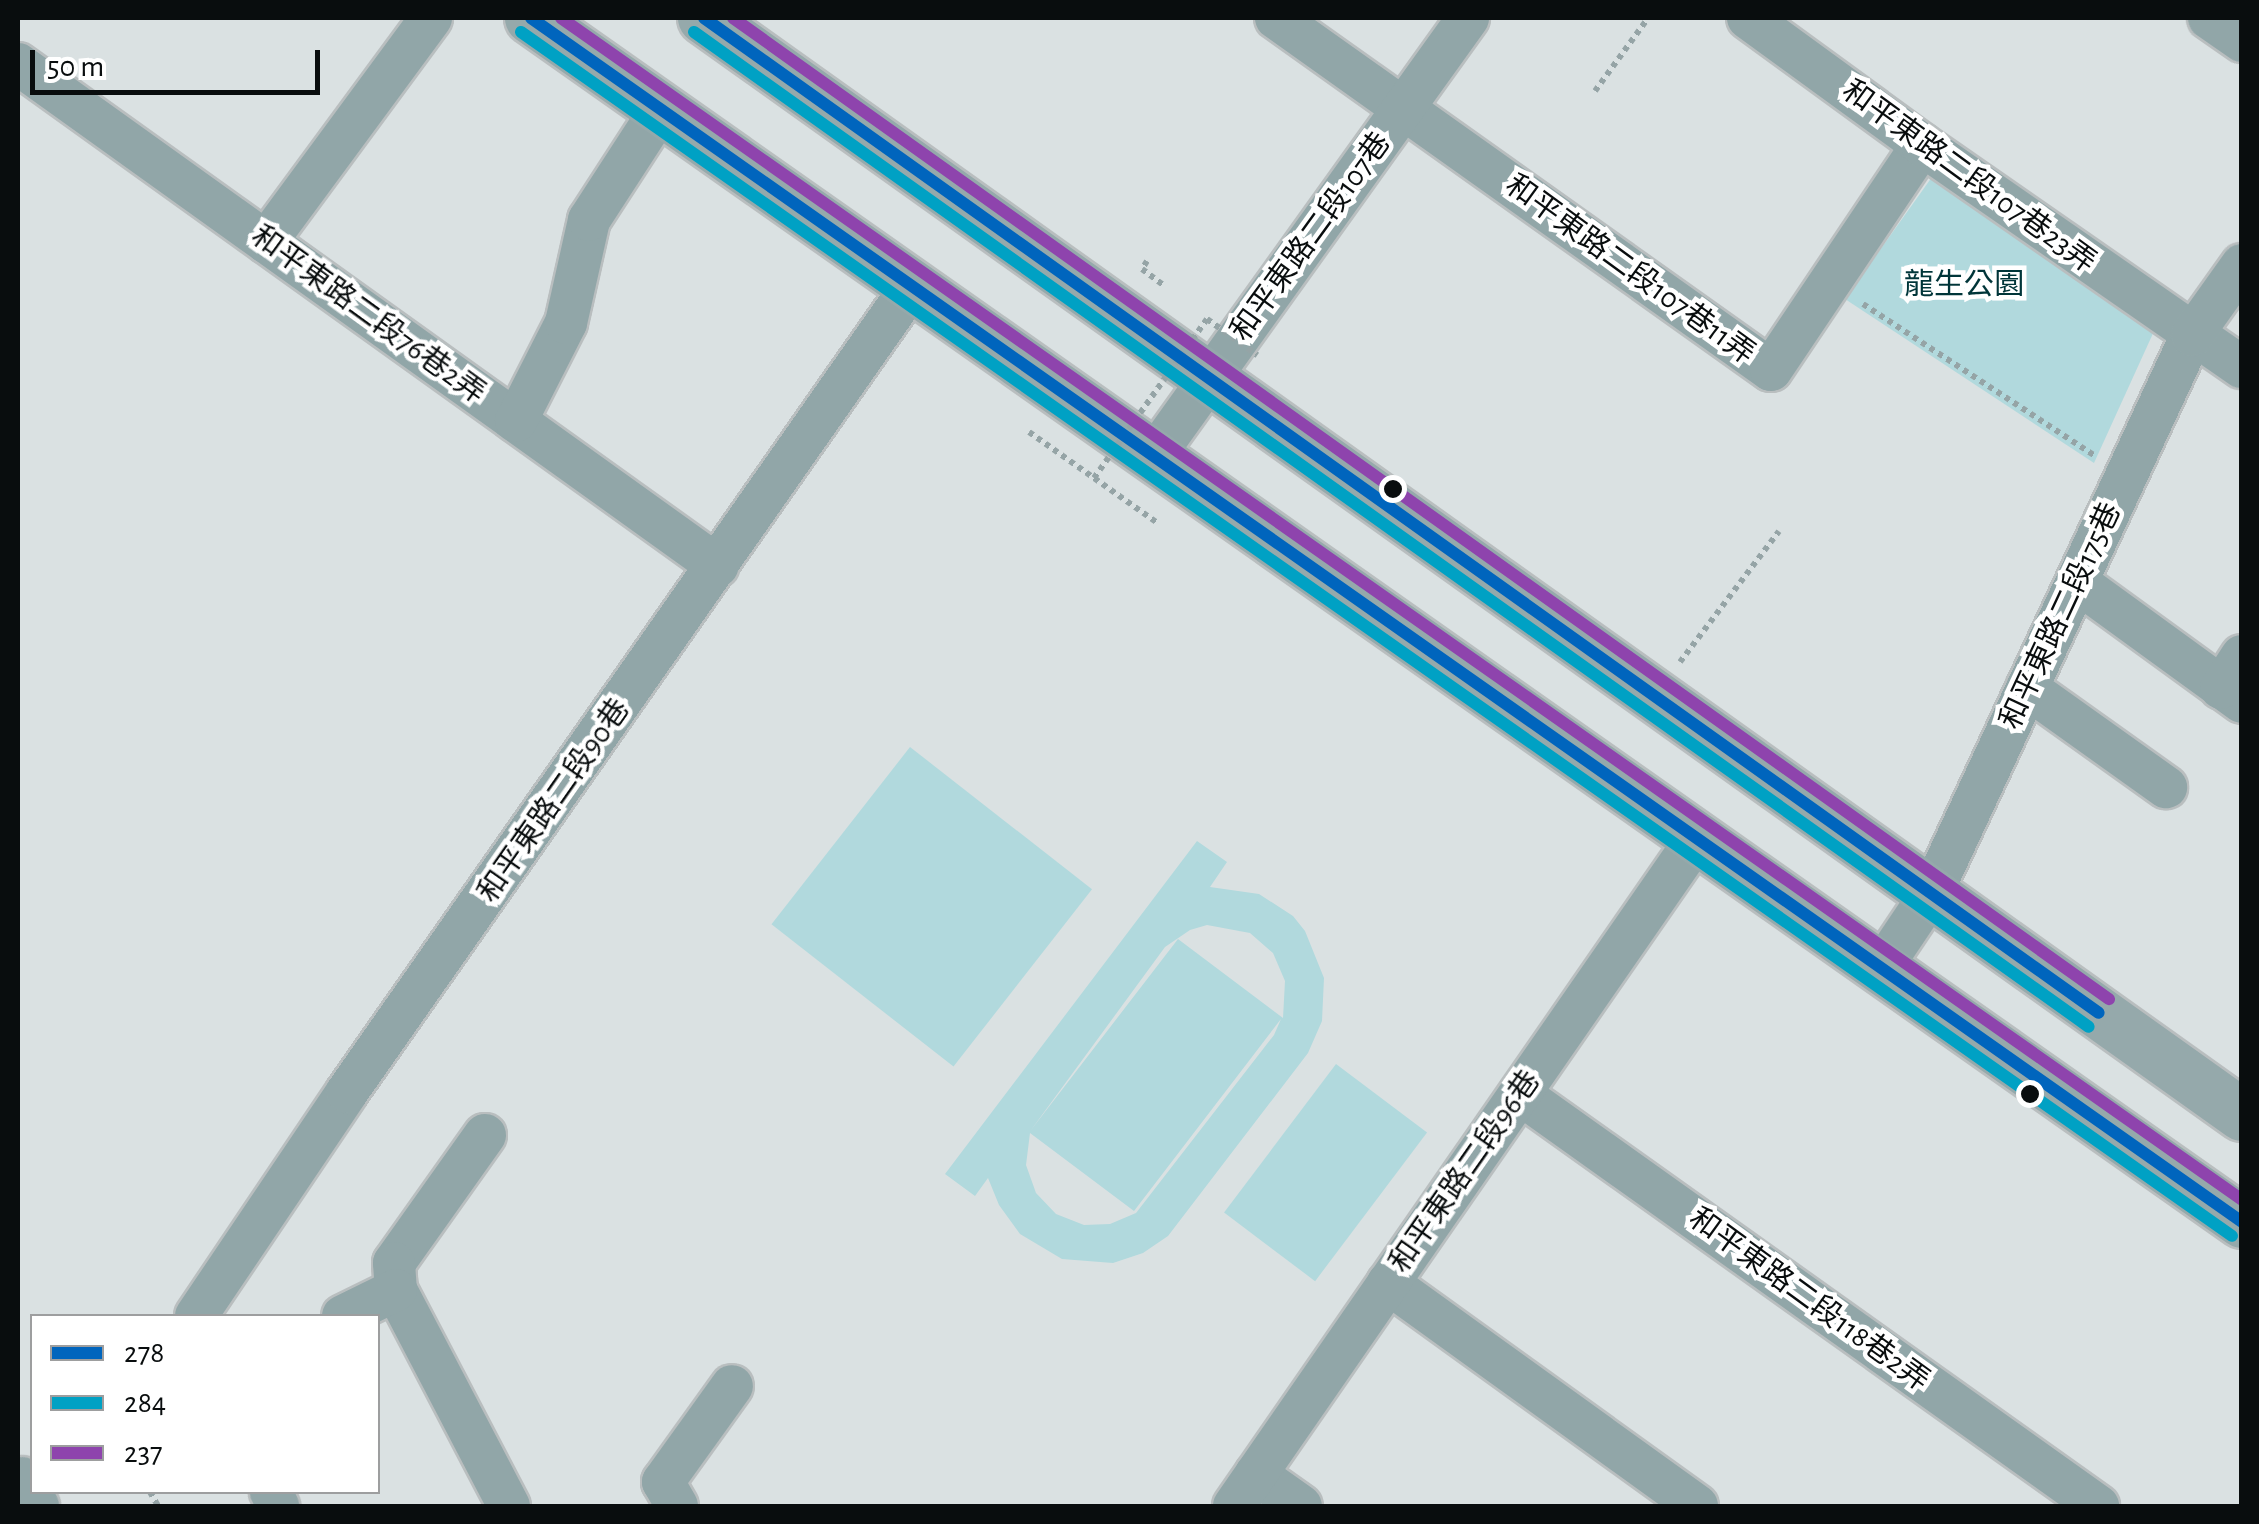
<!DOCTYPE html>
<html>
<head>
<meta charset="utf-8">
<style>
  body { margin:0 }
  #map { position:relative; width:2259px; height:1524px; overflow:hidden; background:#dae1e2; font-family:"Alegreya Sans","Noto Sans TC",sans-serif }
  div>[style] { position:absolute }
  .green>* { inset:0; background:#b1d9dd; transform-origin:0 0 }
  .path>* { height:6px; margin-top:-3px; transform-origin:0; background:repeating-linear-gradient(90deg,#95a4a6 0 5px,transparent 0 10px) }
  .roads { filter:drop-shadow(2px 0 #b9bebf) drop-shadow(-2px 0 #b9bebf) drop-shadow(0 2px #b9bebf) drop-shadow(0 -2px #b9bebf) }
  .minor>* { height:42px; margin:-21px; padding:0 21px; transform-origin:21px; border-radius:21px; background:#91a6a8 }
  .major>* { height:52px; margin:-26px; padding:0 26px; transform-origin:26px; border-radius:26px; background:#95a9ab }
  .path-bridge>* { height:6px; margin-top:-3px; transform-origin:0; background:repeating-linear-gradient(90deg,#95a4a6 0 5px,transparent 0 10px) }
  .bus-1>* { height:12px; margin:-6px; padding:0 6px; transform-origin:6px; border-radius:6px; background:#0065bd }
  .bus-2>* { height:12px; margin:-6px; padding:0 6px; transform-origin:6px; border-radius:6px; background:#00a1c4 }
  .bus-3>* { height:12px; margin:-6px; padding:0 6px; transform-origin:6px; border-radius:6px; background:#8e44ad }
  .dots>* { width:28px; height:28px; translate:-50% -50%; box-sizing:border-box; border:5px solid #fff; border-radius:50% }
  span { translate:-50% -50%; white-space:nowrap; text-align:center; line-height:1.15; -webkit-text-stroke:9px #fff; paint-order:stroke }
  .street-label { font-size:30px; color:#090d0e }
  .park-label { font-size:30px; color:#003539 }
  .frame { position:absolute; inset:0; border:20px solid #090d0e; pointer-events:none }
  .legend { position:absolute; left:30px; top:1314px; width:350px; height:180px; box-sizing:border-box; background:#fff; border:2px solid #9d9e9f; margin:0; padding:12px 18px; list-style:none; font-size:30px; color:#090d0e }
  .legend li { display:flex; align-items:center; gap:20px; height:50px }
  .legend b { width:50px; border:2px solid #9d9e9f }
  .scale { position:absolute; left:30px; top:50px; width:290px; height:45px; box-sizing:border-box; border:5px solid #090d0e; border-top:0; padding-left:12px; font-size:30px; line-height:35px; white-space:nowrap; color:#090d0e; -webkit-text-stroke:8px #fff; paint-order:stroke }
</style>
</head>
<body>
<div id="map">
  <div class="green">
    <div style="clip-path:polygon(1937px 170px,2155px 329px,2094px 463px,1845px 299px)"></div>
    <div style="left:910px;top:747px;width:231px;height:225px;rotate:38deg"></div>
    <div style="clip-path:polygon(evenodd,1197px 841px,1227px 862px,1210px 887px,1259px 894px,1293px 916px,1305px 931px,1324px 978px,1322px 1021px,1308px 1053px,1168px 1236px,1143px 1253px,1113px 1263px,1062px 1259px,1020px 1234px,999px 1205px,988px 1178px,975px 1196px,945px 1174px,1197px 841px,1207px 925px,1250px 933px,1273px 953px,1285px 981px,1283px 1018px,1178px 939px,1031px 1130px,1165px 947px,1190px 930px,1207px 925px,1197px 841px,1281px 1019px,1274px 1035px,1136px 1213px,1110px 1224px,1084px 1225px,1056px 1214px,1036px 1193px,1026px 1165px,1030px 1133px,1134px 1211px,1281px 1019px)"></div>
    <div style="left:1336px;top:1064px;width:114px;height:186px;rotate:37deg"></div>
  </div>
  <div class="path">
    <div style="left:1595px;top:91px;width:90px;rotate:-54deg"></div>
    <div style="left:1147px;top:261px;width:9px;rotate:122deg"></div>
    <div style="left:1142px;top:269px;width:26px;rotate:37deg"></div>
    <div style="left:1863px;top:304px;width:277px;rotate:33.2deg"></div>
    <div style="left:1029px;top:432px;width:159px;rotate:35.3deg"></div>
    <div style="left:1680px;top:662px;width:164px;rotate:-52.9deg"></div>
    <div style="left:150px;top:1492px;width:16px;rotate:60deg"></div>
  </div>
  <div class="roads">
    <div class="minor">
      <div style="left:1276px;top:18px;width:607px;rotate:35.42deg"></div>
      <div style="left:1771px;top:370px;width:271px;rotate:-56.1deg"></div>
      <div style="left:1748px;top:18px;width:215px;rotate:36.1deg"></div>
      <div style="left:1922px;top:145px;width:389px;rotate:34.8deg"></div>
      <div style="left:2209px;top:18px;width:40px;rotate:34.9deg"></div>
      <div style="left:18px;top:64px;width:861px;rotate:35.65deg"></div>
      <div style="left:266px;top:242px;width:278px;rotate:-53.6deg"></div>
      <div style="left:516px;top:421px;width:110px;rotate:-63deg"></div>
      <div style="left:566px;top:323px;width:106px;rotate:-77.4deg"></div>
      <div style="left:589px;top:220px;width:132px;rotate:-57deg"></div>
      <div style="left:1154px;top:456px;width:539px;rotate:-54.36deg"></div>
      <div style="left:2077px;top:582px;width:204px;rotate:36deg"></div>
      <div style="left:2027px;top:688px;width:171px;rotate:35.5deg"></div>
      <div style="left:2221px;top:688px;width:38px;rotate:-57deg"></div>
      <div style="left:1881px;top:968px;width:92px;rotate:-56.1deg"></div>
      <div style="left:1932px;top:892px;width:615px;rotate:-64.98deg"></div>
      <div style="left:2192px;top:335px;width:86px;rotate:-54.5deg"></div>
      <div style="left:1520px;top:1094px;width:710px;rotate:35.48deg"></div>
      <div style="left:485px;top:1135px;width:157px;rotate:125.4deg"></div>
      <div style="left:394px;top:1263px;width:27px;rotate:86deg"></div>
      <div style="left:396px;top:1290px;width:244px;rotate:62.4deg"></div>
      <div style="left:1388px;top:1283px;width:381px;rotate:35.8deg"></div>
      <div style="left:196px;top:1316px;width:270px;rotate:-56deg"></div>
      <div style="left:347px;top:1092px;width:984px;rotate:-54.97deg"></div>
      <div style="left:343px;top:1316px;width:59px;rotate:-26.1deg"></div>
      <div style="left:1256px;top:1474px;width:55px;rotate:35.4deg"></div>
      <div style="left:22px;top:1478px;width:32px;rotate:60deg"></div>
      <div style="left:271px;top:1492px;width:16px;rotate:63deg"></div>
      <div style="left:677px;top:1506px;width:28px;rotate:-120deg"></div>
      <div style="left:663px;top:1482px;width:118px;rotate:-54.3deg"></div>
      <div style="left:1234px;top:1506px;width:813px;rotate:-55.27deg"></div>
    </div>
    <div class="major">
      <div style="left:531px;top:18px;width:2092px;rotate:35.13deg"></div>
      <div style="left:704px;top:18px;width:1889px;rotate:35.5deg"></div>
    </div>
  </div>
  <div class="path-bridge">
    <div style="left:1094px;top:478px;width:195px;rotate:-54.6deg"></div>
    <div style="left:1207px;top:319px;width:62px;rotate:35.8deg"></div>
  </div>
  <div class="bus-1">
    <div style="left:531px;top:18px;width:2092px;rotate:35.13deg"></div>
    <div style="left:704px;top:18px;width:1713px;rotate:35.5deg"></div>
  </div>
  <div class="bus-2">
    <div style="left:521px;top:32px;width:2092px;rotate:35.13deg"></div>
    <div style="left:694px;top:32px;width:1713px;rotate:35.5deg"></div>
  </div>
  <div class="bus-3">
    <div style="left:561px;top:18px;width:2055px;rotate:35.11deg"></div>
    <div style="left:733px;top:18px;width:1690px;rotate:35.49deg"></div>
  </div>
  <div class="dots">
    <div style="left:1393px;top:489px;background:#090d0e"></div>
    <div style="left:2030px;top:1094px;background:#090d0e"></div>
  </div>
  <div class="street-label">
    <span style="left:1969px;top:177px;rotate:36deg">和平東路二段107巷23弄</span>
    <span style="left:1311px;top:237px;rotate:-54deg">和平東路二段107巷</span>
    <span style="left:1630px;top:270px;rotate:36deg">和平東路二段107巷11弄</span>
    <span style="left:368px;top:315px;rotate:36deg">和平東路二段76巷2弄</span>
    <span style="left:2061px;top:616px;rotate:-65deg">和平東路二段175巷</span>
    <span style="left:554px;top:801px;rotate:-55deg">和平東路二段90巷</span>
    <span style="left:1465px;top:1172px;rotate:-55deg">和平東路二段96巷</span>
    <span style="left:1809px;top:1300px;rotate:36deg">和平東路二段118巷2弄</span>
  </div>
  <div class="park-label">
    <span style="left:1964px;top:285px">龍生公園</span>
  </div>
  <div class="frame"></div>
  <ul class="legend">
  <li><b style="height:12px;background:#0065bd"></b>278</li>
  <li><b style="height:12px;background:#00a1c4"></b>284</li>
  <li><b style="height:12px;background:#8e44ad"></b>237</li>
  </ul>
  <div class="scale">50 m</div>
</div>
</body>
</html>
